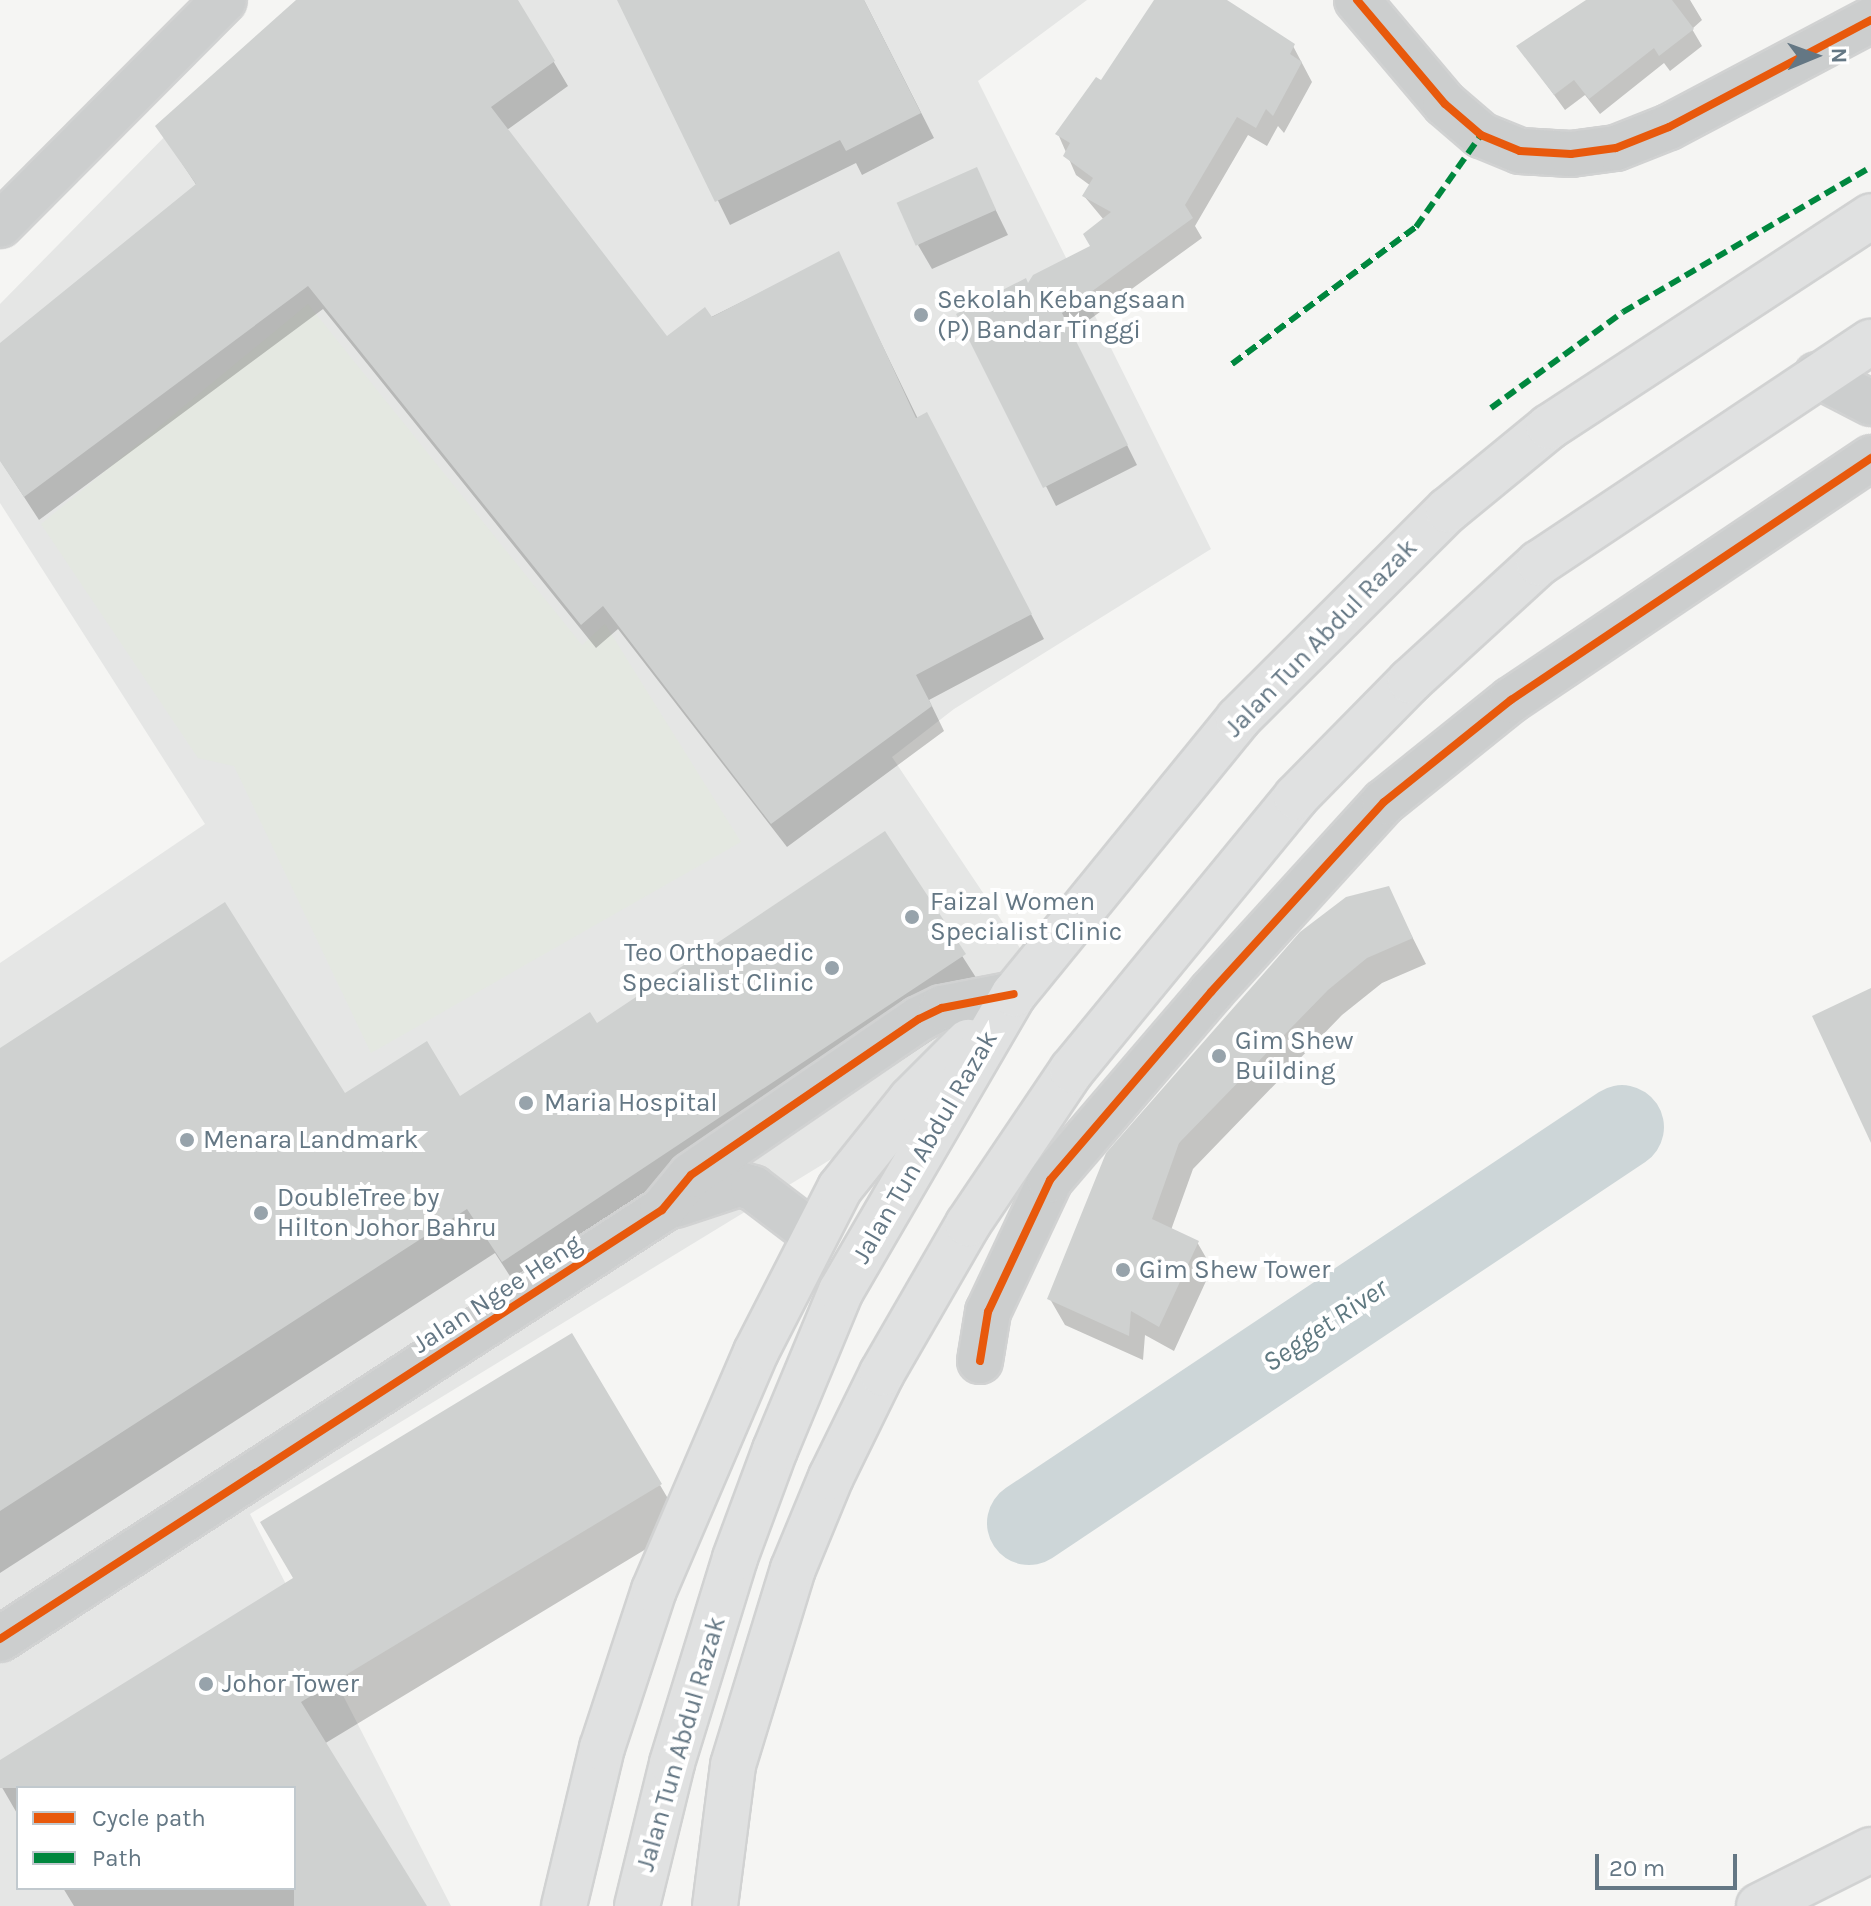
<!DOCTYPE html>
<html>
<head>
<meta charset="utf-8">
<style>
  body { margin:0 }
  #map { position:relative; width:1871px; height:1906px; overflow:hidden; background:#f5f5f3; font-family:Karla,sans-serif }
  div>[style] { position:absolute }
  .built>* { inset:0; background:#e5e6e5 }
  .green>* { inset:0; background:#e4e8e1 }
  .shadow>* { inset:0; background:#0003 }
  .river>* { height:84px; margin:-42px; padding:0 42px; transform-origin:42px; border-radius:42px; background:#cdd6d8 }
  .building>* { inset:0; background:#cfd1d0; transform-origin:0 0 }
  .roads { filter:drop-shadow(2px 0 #d1d2d2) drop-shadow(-2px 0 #d1d2d2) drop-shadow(0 2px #d1d2d2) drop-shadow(0 -2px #d1d2d2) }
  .minor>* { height:44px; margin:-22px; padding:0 22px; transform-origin:22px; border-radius:22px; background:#cccece }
  .tertiary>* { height:44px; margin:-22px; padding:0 22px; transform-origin:22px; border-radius:22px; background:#cccece }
  .trunk>* { height:44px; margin:-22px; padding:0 22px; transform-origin:22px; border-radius:22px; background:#e0e1e1 }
  .quiet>* { height:6px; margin-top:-3px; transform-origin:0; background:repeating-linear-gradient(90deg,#00873e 0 12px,transparent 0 18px) }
  .cycleway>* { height:8px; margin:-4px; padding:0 4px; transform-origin:4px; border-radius:4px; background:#e8590c }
  .dots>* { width:22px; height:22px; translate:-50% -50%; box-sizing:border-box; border:4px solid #fff; border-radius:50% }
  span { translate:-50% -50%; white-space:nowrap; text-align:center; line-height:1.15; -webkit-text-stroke:8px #fff; paint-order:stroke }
  .poi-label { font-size:26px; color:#647784 }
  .left { translate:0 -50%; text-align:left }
  .right { translate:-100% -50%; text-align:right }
  .street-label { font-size:26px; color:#647784 }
  .water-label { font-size:28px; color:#5f7981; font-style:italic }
  .legend { position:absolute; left:16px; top:1786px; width:280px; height:104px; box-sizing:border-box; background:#fff; border:2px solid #c1c9ce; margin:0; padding:10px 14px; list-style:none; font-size:24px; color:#647784 }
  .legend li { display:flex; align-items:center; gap:16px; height:40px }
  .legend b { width:40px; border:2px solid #c1c9ce }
  .north { position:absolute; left:1775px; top:16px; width:80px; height:80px; -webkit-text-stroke:6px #fff; paint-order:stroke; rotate:89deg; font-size:22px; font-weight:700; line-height:32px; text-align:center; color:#647784 }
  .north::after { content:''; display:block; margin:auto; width:28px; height:36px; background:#647784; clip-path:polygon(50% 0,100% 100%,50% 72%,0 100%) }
  .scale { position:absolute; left:1595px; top:1854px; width:142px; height:36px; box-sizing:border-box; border:4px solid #647784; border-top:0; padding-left:10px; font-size:24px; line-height:28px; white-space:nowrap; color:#647784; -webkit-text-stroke:6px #fff; paint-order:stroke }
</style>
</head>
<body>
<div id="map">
  <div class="built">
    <div style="clip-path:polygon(evenodd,299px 0,1087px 0,978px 81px,1211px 549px,954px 709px,892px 757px,1030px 963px,856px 1144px,250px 1514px,451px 1906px,0 1906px,0 963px,205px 824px,0 503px,0 304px,299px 0,18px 1788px,294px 1788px,294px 1888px,18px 1888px,18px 1788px)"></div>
  </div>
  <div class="green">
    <div style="clip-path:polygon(308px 304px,582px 645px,605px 624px,741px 842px,371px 1053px,234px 766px,198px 758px,41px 524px)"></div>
  </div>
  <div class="shadow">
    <div style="clip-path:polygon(299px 0,517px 0,568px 86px,507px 130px,667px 339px,838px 254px,918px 419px,940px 439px,1044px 639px,929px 700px,944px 731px,787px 847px,618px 629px,596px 648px,323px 309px,39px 520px,0 460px,0 346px,197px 186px,158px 127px)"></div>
    <div style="clip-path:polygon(619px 0,864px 0,934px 138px,862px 175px,856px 163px,730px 225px)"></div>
    <div style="clip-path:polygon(1157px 0,1224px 0,1293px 46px,1312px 82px,1284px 133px,1278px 126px,1267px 146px,1248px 135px,1195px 226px,1202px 238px,1071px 333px,1137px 465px,1056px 506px,959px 314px,1028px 286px,1093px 247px,1104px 220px,1084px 196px,1091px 186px,1076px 175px,1058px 134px,1101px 83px)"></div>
    <div style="clip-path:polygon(1589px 0,1690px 0,1702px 20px,1692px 29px,1702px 46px,1670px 71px,1664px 63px,1600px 114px,1585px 95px,1565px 110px,1519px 47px)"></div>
    <div style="clip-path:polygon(976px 170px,1008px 235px,932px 269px,918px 245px)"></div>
    <div style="clip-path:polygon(884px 834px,991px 1001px,530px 1307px,495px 1253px,0 1573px,0 1050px,344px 1096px,460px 1098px,596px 1026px)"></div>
    <div style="clip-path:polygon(1388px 889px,1426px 964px,1382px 983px,1342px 1015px,1193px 1169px,1171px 1230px,1197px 1242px,1212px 1268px,1174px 1351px,1145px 1335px,1143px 1360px,1065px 1325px,1050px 1299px)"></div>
    <div style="clip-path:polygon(660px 1485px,684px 1526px,324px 1744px,424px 1906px,74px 1906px,63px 1888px,294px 1888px,294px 1788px,18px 1788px,18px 1815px,0 1784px,0 1762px)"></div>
  </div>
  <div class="river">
    <div style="left:1029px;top:1523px;width:713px;rotate:-33.73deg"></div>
  </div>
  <div class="building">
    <div style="clip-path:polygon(296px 0,518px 0,555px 61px,491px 107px,667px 336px,705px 307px,712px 317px,839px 251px,916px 418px,927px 412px,1032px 614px,916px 675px,932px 706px,771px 824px,603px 606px,581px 625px,308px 286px,24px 497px,0 461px,0 343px,196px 184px,155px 126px)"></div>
    <div style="clip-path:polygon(617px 0,864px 0,921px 113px,846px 151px,840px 140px,715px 202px)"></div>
    <div style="clip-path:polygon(1154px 0,1227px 0,1295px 44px,1290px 54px,1302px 62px,1273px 116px,1266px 109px,1256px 128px,1237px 117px,1185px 205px,1193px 218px,1062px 313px,1128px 445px,1043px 488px,956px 314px,1026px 278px,1028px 283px,1033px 275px,1090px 246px,1083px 234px,1111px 212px,1082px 196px,1093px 178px,1063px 156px,1070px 143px,1055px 134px,1096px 77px,1101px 80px)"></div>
    <div style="clip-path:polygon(1586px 0,1672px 0,1694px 29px,1659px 56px,1654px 48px,1589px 99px,1574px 80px,1554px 95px,1516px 46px)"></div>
    <div style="left:977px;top:167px;width:47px;height:88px;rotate:66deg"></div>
    <div style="clip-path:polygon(885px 831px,966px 954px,502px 1262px,467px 1209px,0 1511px,0 1048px,225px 902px,345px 1093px,427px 1041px,460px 1096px,590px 1012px,597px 1023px)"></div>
    <div style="clip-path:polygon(1389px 886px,1413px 938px,1367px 958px,1328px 990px,1179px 1143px,1152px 1219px,1199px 1241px,1159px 1327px,1131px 1311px,1129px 1336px,1047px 1299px,1106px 1153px,1300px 932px,1346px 897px)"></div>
    <div style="clip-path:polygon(1871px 988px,1871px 1143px,1812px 1016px)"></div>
    <div style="clip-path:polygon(572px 1333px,662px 1484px,301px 1702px,427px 1906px,294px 1906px,294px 1788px,0 1788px,0 1760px,293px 1578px,260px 1522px)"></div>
  </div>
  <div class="roads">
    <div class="minor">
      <div style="left:1357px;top:0;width:136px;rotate:49.8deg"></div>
      <div style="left:1445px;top:104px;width:48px;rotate:40.7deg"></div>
      <div style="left:1481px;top:135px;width:42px;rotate:22.3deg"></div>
      <div style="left:1520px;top:151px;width:51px;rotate:3.4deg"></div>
      <div style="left:1571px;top:154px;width:45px;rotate:-7.6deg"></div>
      <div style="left:1616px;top:148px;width:57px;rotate:-21.6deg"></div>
      <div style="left:1669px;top:127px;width:229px;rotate:-27.9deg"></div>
      <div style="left:1817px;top:375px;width:61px;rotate:27.4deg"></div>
      <div style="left:980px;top:1361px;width:50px;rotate:-80.7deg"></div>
      <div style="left:988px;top:1312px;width:146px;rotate:-64.8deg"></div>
      <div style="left:1050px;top:1180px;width:248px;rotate:-49.4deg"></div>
      <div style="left:1211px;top:992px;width:257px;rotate:-47.7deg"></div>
      <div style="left:1384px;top:802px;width:163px;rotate:-38.8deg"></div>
      <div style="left:1511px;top:700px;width:434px;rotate:-33.9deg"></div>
    </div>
    <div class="tertiary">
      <div style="left:0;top:225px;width:317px;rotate:-45.1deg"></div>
      <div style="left:675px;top:1205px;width:67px;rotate:-18.2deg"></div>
      <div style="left:739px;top:1184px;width:15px;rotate:16deg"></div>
      <div style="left:753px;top:1188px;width:78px;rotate:37.2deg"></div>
      <div style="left:0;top:1639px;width:789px;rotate:-32.94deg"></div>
      <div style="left:662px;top:1210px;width:45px;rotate:-50.4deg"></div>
      <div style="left:691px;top:1175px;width:276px;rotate:-34.4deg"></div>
      <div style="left:919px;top:1019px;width:25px;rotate:-26deg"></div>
      <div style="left:942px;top:1008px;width:73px;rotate:-11deg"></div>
    </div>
    <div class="trunk">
      <div style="left:564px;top:1906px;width:163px;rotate:-76.5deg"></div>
      <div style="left:602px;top:1748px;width:166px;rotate:-71.8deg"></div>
      <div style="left:654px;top:1590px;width:259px;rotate:-66.8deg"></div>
      <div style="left:756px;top:1352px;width:184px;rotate:-62.9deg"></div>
      <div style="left:840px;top:1188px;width:114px;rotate:-51.4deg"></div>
      <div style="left:911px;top:1099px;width:81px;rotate:-45deg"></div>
      <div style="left:637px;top:1906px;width:147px;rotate:-76.2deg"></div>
      <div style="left:672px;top:1763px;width:214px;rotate:-72.9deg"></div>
      <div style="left:735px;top:1558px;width:115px;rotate:-69.7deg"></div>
      <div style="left:775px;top:1450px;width:172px;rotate:-67.5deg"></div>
      <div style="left:841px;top:1291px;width:344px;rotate:-59.8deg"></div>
      <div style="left:1014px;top:994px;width:355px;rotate:-50.8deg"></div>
      <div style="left:1238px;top:719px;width:296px;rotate:-44.9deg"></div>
      <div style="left:1448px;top:510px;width:131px;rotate:-39.4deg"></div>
      <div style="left:1549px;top:427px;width:385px;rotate:-33.2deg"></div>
      <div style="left:715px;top:1906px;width:142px;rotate:-82.7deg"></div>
      <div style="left:733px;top:1765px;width:205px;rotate:-73deg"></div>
      <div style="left:793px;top:1569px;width:100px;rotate:-67.6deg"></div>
      <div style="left:831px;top:1477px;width:116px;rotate:-63.9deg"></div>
      <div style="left:882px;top:1373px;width:172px;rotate:-60deg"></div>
      <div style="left:968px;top:1224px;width:186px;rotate:-56deg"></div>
      <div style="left:1072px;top:1070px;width:353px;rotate:-50.6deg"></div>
      <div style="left:1296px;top:797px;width:163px;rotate:-45.5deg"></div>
      <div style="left:1410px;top:681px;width:175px;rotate:-42.5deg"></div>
      <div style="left:1539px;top:563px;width:399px;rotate:-33.7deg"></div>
      <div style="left:1759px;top:1906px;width:125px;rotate:-26.6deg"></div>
    </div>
  </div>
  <div class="quiet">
    <div style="left:1232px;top:364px;width:229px;rotate:-36.7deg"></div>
    <div style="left:1416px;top:227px;width:113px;rotate:-54.8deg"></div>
    <div style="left:1491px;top:408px;width:163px;rotate:-36deg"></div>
    <div style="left:1623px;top:312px;width:287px;rotate:-30.3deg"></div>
  </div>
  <div class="cycleway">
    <div style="left:1357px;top:0;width:136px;rotate:49.8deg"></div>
    <div style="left:1445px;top:104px;width:48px;rotate:40.7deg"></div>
    <div style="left:1481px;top:135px;width:42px;rotate:22.3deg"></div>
    <div style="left:1520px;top:151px;width:51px;rotate:3.4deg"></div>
    <div style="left:1571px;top:154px;width:45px;rotate:-7.6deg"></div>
    <div style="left:1616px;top:148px;width:57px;rotate:-21.6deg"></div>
    <div style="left:1669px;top:127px;width:229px;rotate:-27.9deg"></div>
    <div style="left:980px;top:1361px;width:50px;rotate:-80.7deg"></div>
    <div style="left:988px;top:1312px;width:146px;rotate:-64.8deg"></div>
    <div style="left:1050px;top:1180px;width:248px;rotate:-49.4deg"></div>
    <div style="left:1211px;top:992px;width:257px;rotate:-47.7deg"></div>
    <div style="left:1384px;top:802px;width:163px;rotate:-38.8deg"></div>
    <div style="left:1511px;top:700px;width:434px;rotate:-33.9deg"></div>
    <div style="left:0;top:1639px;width:789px;rotate:-32.94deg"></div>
    <div style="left:662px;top:1210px;width:45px;rotate:-50.4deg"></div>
    <div style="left:691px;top:1175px;width:276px;rotate:-34.4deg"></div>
    <div style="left:919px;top:1019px;width:25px;rotate:-26deg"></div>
    <div style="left:942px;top:1008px;width:73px;rotate:-11deg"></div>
  </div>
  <div class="dots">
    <div style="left:921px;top:315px;background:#97a3ab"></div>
    <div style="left:912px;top:917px;background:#97a3ab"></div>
    <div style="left:832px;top:968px;background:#97a3ab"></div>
    <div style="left:1219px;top:1056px;background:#97a3ab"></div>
    <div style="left:526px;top:1103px;background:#97a3ab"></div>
    <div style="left:187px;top:1140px;background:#97a3ab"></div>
    <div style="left:261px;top:1213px;background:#97a3ab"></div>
    <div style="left:1123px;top:1270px;background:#97a3ab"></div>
    <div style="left:206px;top:1684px;background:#97a3ab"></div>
  </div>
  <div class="poi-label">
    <span class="left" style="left:937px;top:315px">Sekolah Kebangsaan<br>(P) Bandar Tinggi</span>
    <span class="left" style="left:930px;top:917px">Faizal Women<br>Specialist Clinic</span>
    <span class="right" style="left:814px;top:968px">Teo Orthopaedic<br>Specialist Clinic</span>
    <span class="left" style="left:1235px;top:1056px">Gim Shew<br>Building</span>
    <span class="left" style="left:544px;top:1103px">Maria Hospital</span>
    <span class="left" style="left:203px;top:1140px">Menara Landmark</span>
    <span class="left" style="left:277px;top:1213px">DoubleTree by<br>Hilton Johor Bahru</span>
    <span class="left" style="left:1139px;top:1270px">Gim Shew Tower</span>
    <span class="left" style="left:222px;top:1684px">Johor Tower</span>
  </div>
  <div class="street-label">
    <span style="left:1321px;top:638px;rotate:-46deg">Jalan Tun Abdul Razak</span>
    <span style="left:925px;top:1147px;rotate:-60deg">Jalan Tun Abdul Razak</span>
    <span style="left:497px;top:1294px;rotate:-33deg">Jalan Ngee Heng</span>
    <span style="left:681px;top:1744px;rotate:-74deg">Jalan Tun Abdul Razak</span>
  </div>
  <div class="water-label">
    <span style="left:1325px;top:1325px;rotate:-34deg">Segget River</span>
  </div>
  <ul class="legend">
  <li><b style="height:10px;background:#e8590c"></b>Cycle path</li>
  <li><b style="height:10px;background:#00873e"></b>Path</li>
  </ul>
  <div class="north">N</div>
  <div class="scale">20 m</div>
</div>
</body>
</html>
